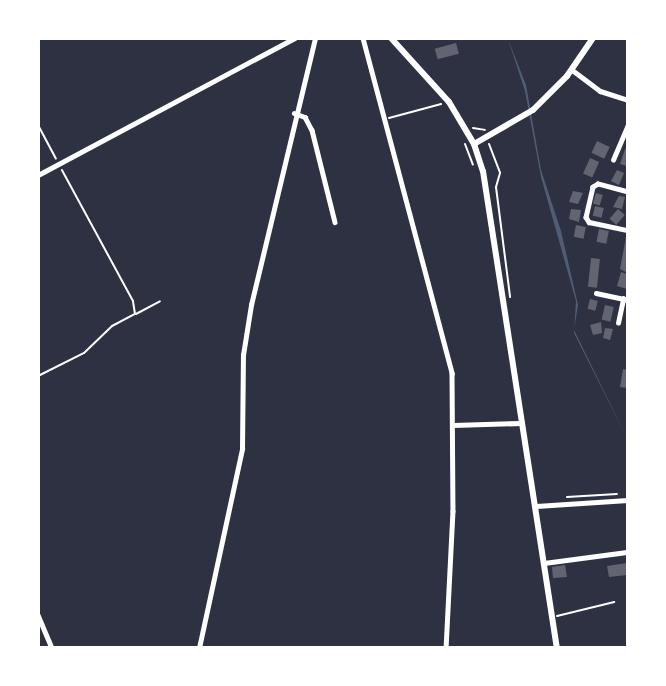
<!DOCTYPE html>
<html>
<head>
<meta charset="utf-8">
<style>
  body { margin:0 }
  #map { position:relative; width:666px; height:686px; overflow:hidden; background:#2d3142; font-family:Literata,serif }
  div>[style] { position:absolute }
  .water>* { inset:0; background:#4f5d75 }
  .building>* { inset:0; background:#626471; transform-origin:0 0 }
  .path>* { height:2px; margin:-1px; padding:0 1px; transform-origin:1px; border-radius:1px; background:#fff }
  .minor>* { height:4.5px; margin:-2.25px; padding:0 2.25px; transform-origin:2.25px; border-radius:2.25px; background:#fff }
  .tertiary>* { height:5px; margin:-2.5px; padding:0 2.5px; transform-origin:2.5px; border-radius:2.5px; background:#fff }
  .primary>* { height:6px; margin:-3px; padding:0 3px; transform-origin:3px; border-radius:3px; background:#fff }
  span { translate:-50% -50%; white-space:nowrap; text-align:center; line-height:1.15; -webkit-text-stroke:6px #fff; paint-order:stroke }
  .frame { position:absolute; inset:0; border:40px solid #fff; pointer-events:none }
</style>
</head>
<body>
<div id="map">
  <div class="water">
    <div style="clip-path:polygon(508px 39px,526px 85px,541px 170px,561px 231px,578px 305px,574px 330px,627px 438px,574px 333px,576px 301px,541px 177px,525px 91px)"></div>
  </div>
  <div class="building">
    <div style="left:456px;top:43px;width:11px;height:22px;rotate:75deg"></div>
    <div style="left:597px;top:141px;width:14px;height:13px;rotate:25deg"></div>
    <div style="clip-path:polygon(625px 149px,627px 150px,627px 166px,620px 164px)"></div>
    <div style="left:590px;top:158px;width:10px;height:17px;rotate:24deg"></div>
    <div style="clip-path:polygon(617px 170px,624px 173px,619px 185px,611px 181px)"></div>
    <div style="clip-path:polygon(573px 191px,583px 193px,578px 204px,569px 202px)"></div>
    <div style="left:596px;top:193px;width:7px;height:11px;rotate:16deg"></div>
    <div style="clip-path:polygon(619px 196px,625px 197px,622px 209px,613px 207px)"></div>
    <div style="left:595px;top:206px;width:9px;height:10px;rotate:13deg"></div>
    <div style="clip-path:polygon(571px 209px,581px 210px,579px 222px,569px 219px)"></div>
    <div style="left:618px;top:209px;width:9px;height:13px;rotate:41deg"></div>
    <div style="left:576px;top:225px;width:10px;height:12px;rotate:11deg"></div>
    <div style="left:599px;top:229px;width:10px;height:13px;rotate:11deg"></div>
    <div style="clip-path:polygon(626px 237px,627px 237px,627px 268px,626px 272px,620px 269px)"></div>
    <div style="left:591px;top:258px;width:9px;height:29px;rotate:6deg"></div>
    <div style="clip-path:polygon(621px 272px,627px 274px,627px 289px,617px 286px)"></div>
    <div style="left:590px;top:299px;width:8px;height:10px;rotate:14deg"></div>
    <div style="left:605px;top:305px;width:9px;height:15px;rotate:13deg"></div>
    <div style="clip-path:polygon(601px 322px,602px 333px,593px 335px,590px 325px)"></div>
    <div style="clip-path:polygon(605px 328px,613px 329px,610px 340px,603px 338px)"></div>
    <div style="clip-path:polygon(623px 369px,627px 370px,627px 388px,620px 387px)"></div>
    <div style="clip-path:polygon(627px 563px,627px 575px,609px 577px,607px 566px)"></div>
    <div style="clip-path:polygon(565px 565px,567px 577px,553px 578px,552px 567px)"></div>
  </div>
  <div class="path">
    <div style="left:389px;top:118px;width:54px;rotate:-15.1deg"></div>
    <div style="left:38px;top:125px;width:38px;rotate:62deg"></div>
    <div style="left:473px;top:128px;width:12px;rotate:9deg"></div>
    <div style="left:465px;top:144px;width:22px;rotate:69deg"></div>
    <div style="left:489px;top:144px;width:31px;rotate:69deg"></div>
    <div style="left:500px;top:173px;width:15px;rotate:106deg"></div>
    <div style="left:496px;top:187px;width:111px;rotate:82.7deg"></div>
    <div style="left:136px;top:314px;width:27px;rotate:-28deg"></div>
    <div style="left:38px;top:376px;width:51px;rotate:-26.6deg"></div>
    <div style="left:84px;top:353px;width:39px;rotate:-44deg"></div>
    <div style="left:112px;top:326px;width:26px;rotate:-28deg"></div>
    <div style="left:135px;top:314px;width:13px;rotate:-99deg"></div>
    <div style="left:133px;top:301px;width:149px;rotate:-118.5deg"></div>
    <div style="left:567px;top:497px;width:50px;rotate:-3.4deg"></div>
    <div style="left:557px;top:616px;width:59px;rotate:-13.8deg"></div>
  </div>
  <div class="minor">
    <div style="left:363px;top:38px;width:347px;rotate:75.1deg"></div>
    <div style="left:452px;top:373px;width:138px;rotate:89.6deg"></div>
    <div style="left:453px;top:511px;width:137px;rotate:92.9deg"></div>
    <div style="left:294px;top:113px;width:12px;rotate:20deg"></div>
    <div style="left:305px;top:117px;width:15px;rotate:62deg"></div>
    <div style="left:312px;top:130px;width:95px;rotate:76deg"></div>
    <div style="left:613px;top:160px;width:38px;rotate:-67deg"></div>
    <div style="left:38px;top:175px;width:291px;rotate:-28.1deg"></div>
    <div style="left:628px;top:192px;width:31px;rotate:-165deg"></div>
    <div style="left:598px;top:184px;width:6px;rotate:149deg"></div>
    <div style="left:593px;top:187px;width:31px;rotate:103deg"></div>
    <div style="left:586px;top:217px;width:6px;rotate:59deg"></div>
    <div style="left:589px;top:222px;width:40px;rotate:12deg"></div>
    <div style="left:596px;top:293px;width:33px;rotate:12deg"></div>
    <div style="left:618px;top:323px;width:25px;rotate:-78deg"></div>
    <div style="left:453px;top:425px;width:69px;rotate:-1.7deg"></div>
    <div style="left:544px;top:563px;width:85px;rotate:-7.5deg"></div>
    <div style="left:38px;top:615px;width:36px;rotate:67deg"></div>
    <div style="left:199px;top:648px;width:204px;rotate:-77.8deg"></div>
    <div style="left:242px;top:449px;width:94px;rotate:-89.4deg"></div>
    <div style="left:243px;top:355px;width:51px;rotate:-80.9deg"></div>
    <div style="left:251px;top:305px;width:275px;rotate:-76.5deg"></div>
  </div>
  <div class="tertiary">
    <div style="left:572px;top:70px;width:35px;rotate:37deg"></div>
    <div style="left:600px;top:91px;width:29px;rotate:18deg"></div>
    <div style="left:536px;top:506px;width:92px;rotate:-3.7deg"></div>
  </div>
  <div class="primary">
    <div style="left:391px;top:38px;width:86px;rotate:47.8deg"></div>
    <div style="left:449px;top:102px;width:49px;rotate:59.2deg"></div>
    <div style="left:474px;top:144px;width:28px;rotate:72deg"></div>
    <div style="left:483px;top:171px;width:483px;rotate:81.2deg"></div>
    <div style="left:474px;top:144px;width:68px;rotate:-30deg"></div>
    <div style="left:533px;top:110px;width:48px;rotate:-45deg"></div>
    <div style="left:567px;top:76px;width:46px;rotate:-55.6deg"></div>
  </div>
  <div class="frame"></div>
</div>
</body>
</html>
